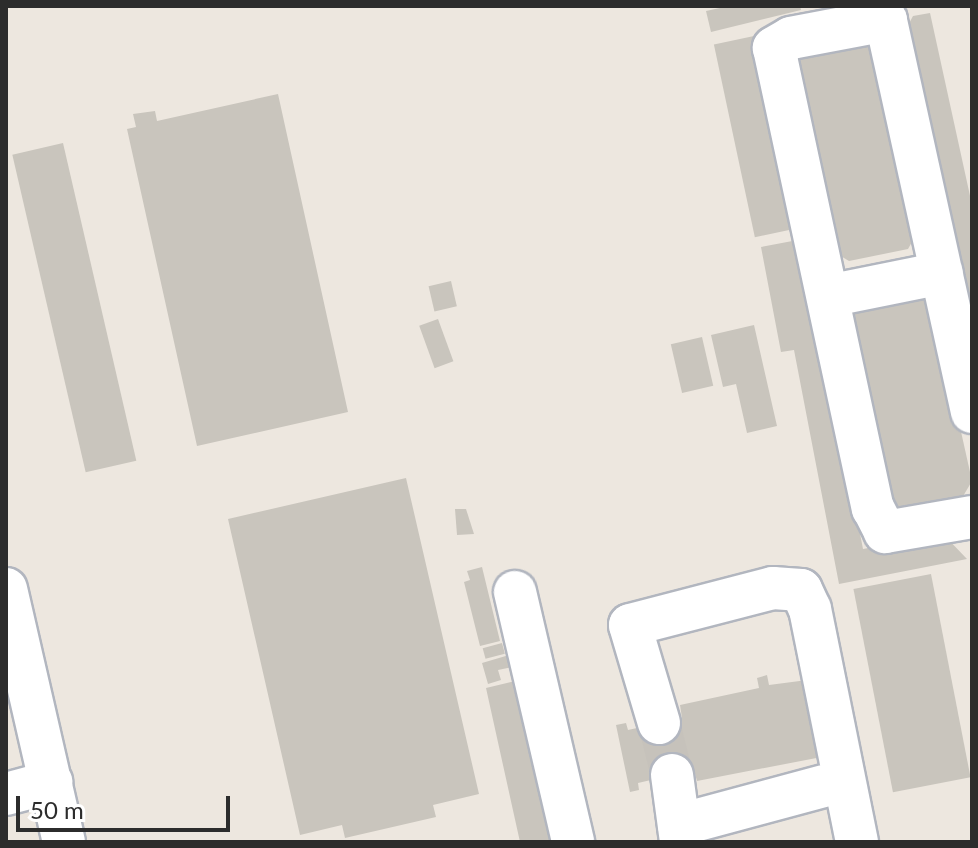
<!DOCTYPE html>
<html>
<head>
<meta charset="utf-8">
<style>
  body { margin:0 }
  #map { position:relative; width:978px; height:848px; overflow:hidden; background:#ede7df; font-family:Lato,sans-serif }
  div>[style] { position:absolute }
  .building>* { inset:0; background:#c9c5bd; transform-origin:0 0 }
  .minor-tunnel>* { height:42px; margin-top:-21px; transform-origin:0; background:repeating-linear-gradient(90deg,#c6c2bb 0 42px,transparent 0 63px) }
  .roads { filter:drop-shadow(2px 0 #b2b6bf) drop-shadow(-2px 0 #b2b6bf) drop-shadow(0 2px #b2b6bf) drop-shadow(0 -2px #b2b6bf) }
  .minor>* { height:42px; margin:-21px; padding:0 21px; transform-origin:21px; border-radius:21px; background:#fff }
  span { translate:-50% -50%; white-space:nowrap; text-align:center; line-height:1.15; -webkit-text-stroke:7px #fff; paint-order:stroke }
  .frame { position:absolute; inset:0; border:8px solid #2c2c2c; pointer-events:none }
  .scale { position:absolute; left:16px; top:796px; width:214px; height:36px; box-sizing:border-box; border:4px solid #2c2c2c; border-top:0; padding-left:10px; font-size:24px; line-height:28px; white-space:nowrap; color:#2c2c2c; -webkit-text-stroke:6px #fff; paint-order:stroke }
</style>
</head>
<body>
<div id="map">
  <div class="building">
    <div style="clip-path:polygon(729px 6px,800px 6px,801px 10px,711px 32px,706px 11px)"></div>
    <div style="clip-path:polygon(930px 13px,972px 205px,972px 324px,906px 29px,913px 16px)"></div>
    <div style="clip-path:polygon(861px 35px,876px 44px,917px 233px,908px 249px,849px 261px,834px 252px,792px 63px,802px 47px)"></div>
    <div style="left:754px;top:36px;width:197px;height:41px;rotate:78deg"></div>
    <div style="clip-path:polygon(278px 94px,348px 412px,197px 446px,127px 129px,136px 127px,133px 114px,155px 111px,157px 121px)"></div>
    <div style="left:63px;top:143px;width:326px;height:52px;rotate:77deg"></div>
    <div style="clip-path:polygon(803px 239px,863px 549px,943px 534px,967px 559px,839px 584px,794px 350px,781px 352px,761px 247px)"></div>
    <div style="left:451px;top:281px;width:26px;height:23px;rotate:77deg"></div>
    <div style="clip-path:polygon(931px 297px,972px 481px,962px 498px,904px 511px,888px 500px,847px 316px,857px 300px)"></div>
    <div style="left:438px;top:319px;width:45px;height:20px;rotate:70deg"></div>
    <div style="clip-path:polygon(754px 325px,777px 426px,747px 433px,736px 384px,723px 387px,711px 335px)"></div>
    <div style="left:702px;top:337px;width:50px;height:32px;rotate:77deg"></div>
    <div style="clip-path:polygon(406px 478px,479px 794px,433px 805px,436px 817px,345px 838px,342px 825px,300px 835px,228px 519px)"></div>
    <div style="clip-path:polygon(455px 509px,466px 509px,474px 534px,457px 535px)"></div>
    <div style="clip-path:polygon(482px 567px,500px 641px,480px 646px,464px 582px,470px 580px,467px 571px)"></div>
    <div style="left:931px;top:574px;width:207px;height:79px;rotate:79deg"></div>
    <div style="left:502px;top:643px;width:11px;height:20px;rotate:75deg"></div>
    <div style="clip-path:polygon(513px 654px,517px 666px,498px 670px,501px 680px,488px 684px,482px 663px)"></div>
    <div style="clip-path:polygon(767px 675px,769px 685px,815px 679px,832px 755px,697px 781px,694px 770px,638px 783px,639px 790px,630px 792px,616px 725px,626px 723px,628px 730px,682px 718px,680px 705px,759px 688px,757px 678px)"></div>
    <div style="clip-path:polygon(515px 681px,542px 746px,529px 749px,544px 813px,556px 811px,559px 823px,547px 826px,550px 842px,520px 842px,486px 688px)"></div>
  </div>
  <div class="minor-tunnel">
    <div style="left:659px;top:723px;width:54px;rotate:76deg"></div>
  </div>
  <div class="roads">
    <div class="minor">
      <div style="left:828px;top:296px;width:116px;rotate:-11.4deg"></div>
      <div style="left:972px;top:412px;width:401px;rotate:-102.4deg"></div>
      <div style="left:886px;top:20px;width:97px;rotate:169.3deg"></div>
      <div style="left:791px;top:38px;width:20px;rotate:150deg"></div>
      <div style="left:774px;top:48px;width:471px;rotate:77.9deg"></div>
      <div style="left:873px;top:508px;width:27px;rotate:63deg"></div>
      <div style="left:885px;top:532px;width:88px;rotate:-9.8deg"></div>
      <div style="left:6px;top:589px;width:260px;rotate:77.1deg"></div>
      <div style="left:515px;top:592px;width:257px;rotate:76.9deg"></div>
      <div style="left:659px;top:723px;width:102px;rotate:-106.5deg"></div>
      <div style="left:630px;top:625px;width:148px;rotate:-14.5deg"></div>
      <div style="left:773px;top:588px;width:28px;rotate:4deg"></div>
      <div style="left:801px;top:590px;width:21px;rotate:65deg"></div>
      <div style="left:810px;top:609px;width:238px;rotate:78.6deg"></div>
      <div style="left:672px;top:775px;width:68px;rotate:82.3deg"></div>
      <div style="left:6px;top:794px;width:47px;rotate:-14.9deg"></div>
      <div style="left:679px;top:825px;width:150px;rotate:-15.1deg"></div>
    </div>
  </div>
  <div class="frame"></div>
  <div class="scale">50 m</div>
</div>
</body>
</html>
